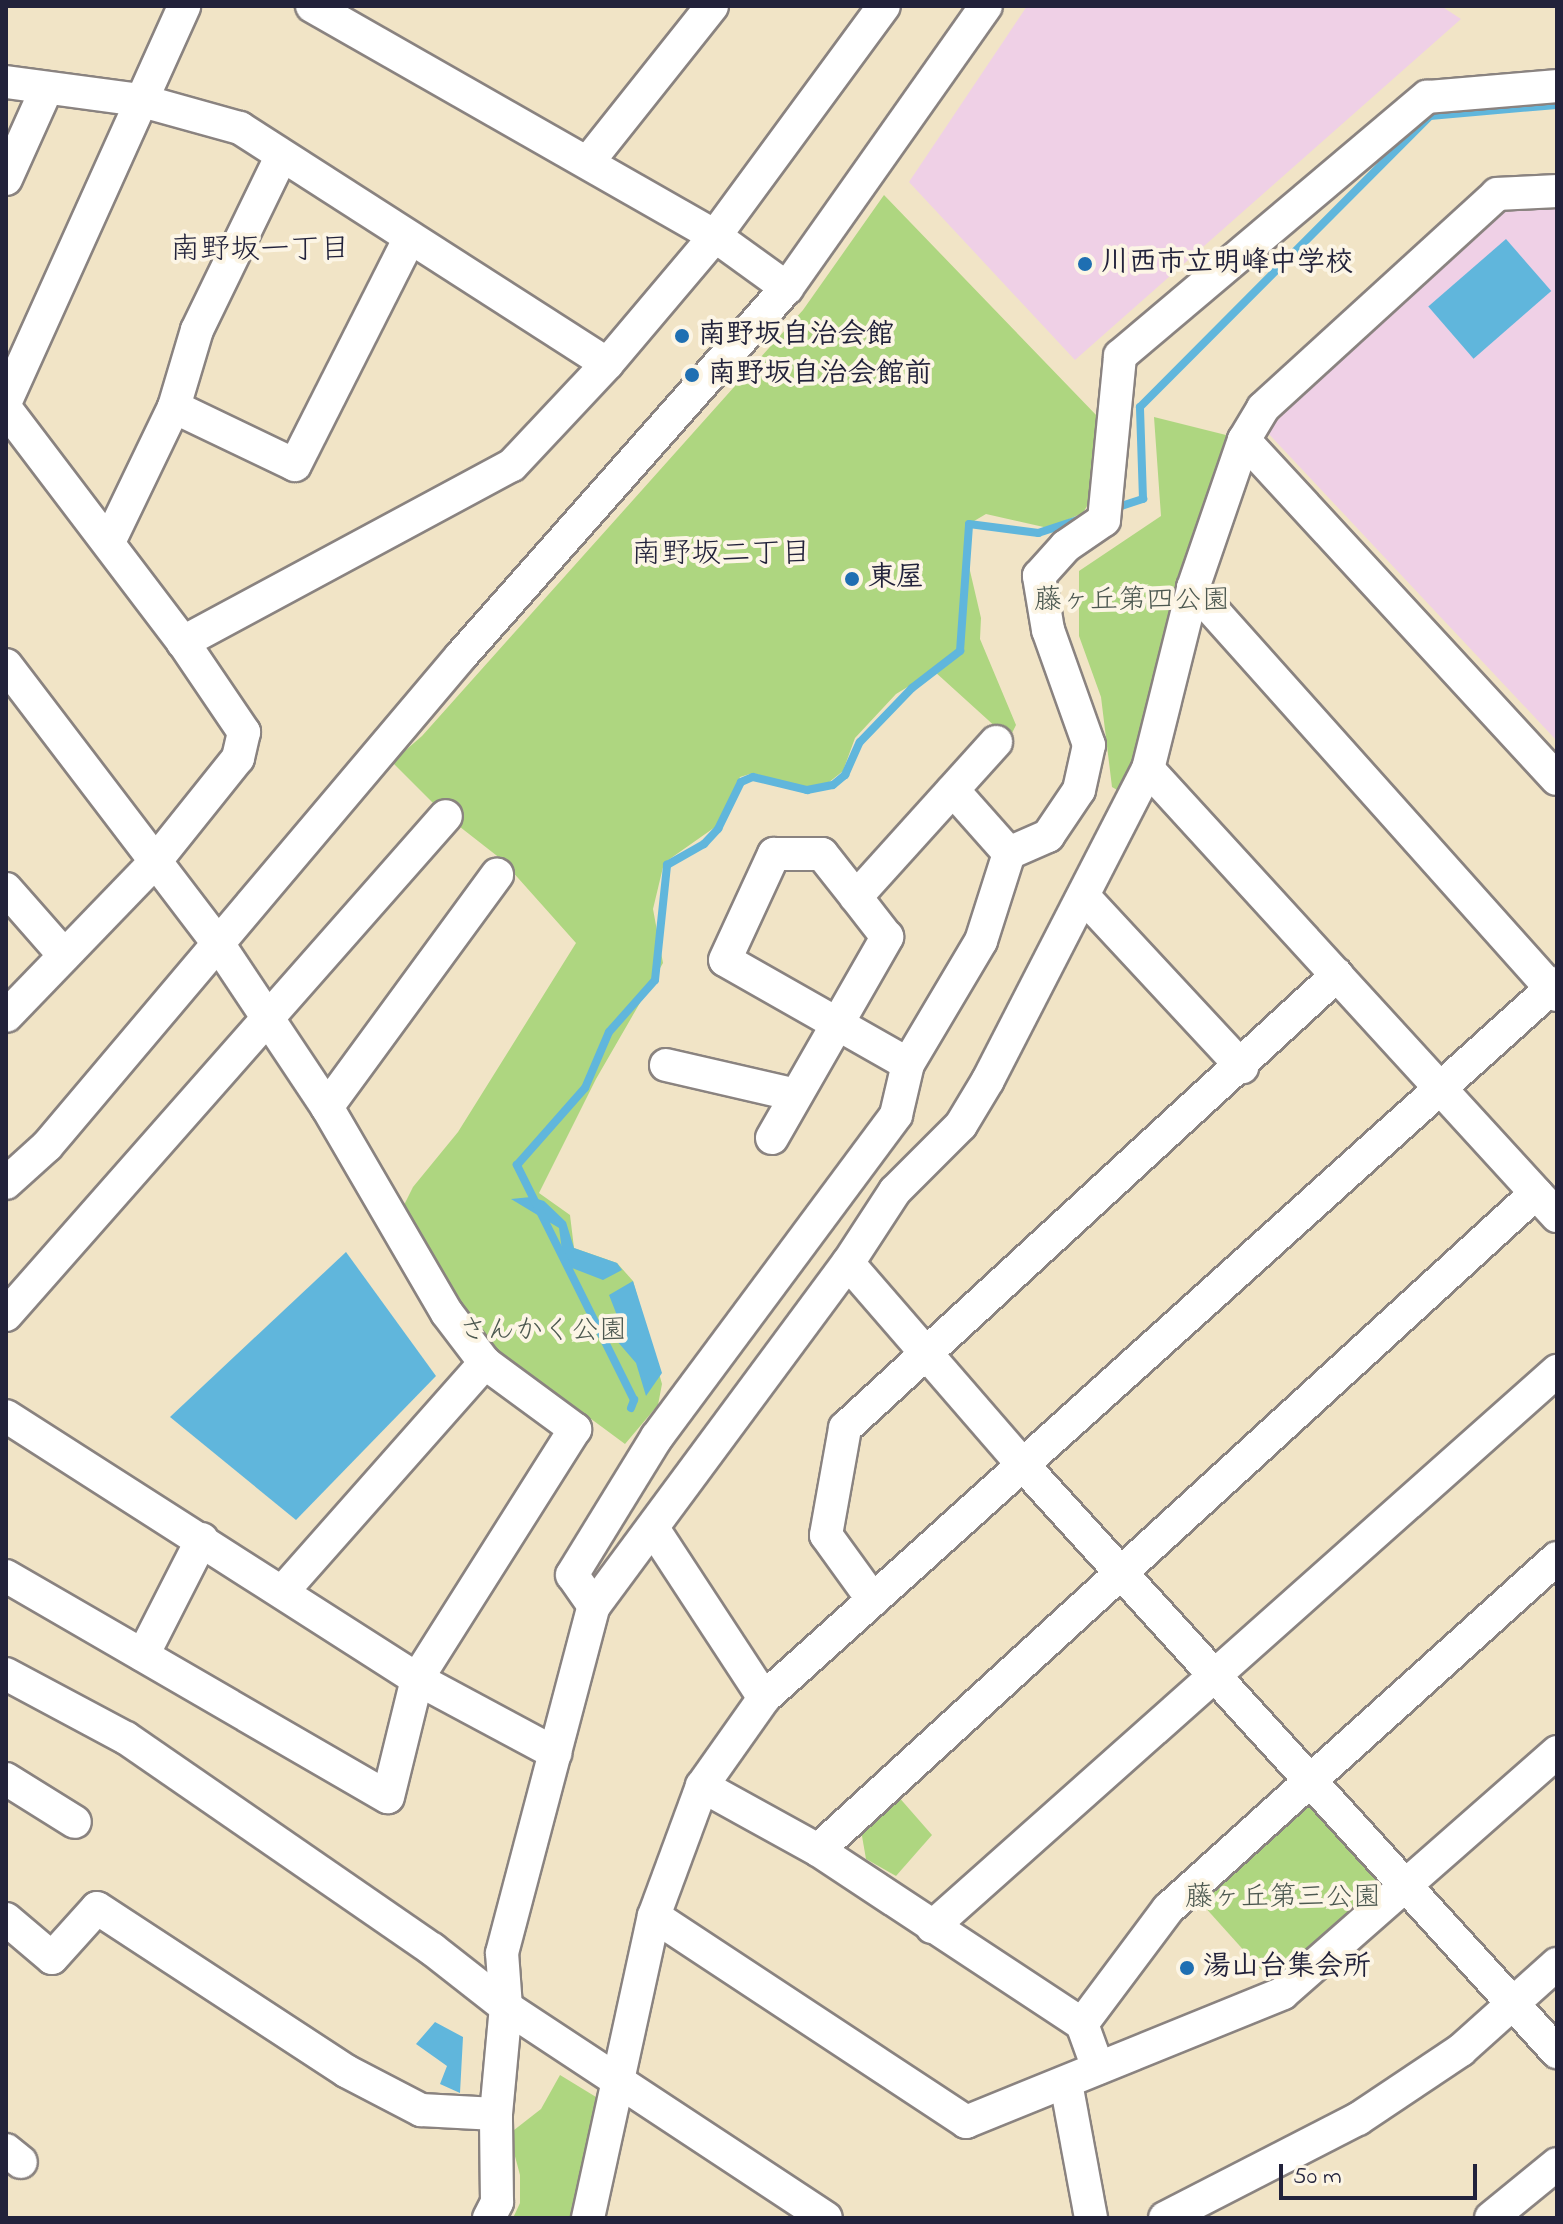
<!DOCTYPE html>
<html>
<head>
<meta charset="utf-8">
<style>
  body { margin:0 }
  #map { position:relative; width:1563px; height:2224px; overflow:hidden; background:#f1e4c6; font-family:"Indie Flower","Klee One",sans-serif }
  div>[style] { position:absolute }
  .built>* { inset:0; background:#efd0e6 }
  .green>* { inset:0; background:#aed680; transform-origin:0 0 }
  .water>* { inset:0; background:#60b6dc; transform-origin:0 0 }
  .stream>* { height:8px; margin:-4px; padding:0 4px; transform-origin:4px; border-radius:4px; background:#60b6dc }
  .roads { filter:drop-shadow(2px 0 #8a8380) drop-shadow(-2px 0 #8a8380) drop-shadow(0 2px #8a8380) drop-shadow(0 -2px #8a8380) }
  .minor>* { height:32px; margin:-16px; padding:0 16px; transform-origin:16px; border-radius:16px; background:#fff }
  .dots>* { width:22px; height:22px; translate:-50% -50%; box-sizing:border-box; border:4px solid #fcf5e5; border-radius:50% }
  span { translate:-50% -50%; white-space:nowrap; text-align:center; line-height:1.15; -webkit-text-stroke:8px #fcf5e5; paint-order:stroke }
  .poi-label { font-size:28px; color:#22223b; font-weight:700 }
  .left { translate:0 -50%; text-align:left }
  .park-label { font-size:28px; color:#4c5850 }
  .neighbourhood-label { font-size:30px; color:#22223b }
  .frame { position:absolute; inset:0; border:8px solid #22223b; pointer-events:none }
  .scale { position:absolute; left:1279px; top:2164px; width:198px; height:36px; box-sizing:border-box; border:4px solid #22223b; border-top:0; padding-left:10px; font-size:24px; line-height:28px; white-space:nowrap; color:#22223b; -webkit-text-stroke:6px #fcf5e5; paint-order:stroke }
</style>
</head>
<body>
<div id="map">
  <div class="built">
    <div style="clip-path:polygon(1027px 6px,1441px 6px,1461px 19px,1075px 360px,909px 182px)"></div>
    <div style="clip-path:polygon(1557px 205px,1557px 741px,1266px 431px,1498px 207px)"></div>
  </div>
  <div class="green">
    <div style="clip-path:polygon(884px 195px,1098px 417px,1094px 494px,1083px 513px,1048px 528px,986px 514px,969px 524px,967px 558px,981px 618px,980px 639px,1016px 725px,1009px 739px,934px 671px,896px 694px,855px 738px,843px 771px,828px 783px,808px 789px,753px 773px,740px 777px,718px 825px,664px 863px,653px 909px,663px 963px,596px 1079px,539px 1193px,570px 1215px,574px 1248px,617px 1263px,633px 1281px,662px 1384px,658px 1405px,625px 1444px,483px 1339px,408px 1220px,404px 1205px,413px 1187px,458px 1132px,576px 943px,501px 859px,446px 816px,392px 762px,422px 736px,803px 310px)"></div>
    <div style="clip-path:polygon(1154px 417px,1234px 437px,1129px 797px,1112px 787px,1101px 697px,1079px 636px,1079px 571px,1161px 516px)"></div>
    <div style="clip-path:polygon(897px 1795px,932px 1835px,896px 1876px,866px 1859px,862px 1836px,864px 1822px)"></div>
    <div style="left:1312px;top:1796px;width:117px;height:154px;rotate:48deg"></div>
    <div style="clip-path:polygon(560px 2075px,596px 2097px,574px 2218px,513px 2218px,520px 2203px,520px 2175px,509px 2134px,541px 2109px)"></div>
  </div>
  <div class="water">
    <div style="left:1506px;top:239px;width:69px;height:103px;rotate:49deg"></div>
    <div style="clip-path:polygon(531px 1197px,544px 1201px,566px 1222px,574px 1248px,617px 1263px,622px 1270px,603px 1280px,572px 1268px,563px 1258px,559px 1228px,511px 1199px)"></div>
    <div style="clip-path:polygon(346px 1252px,436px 1376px,296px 1520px,170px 1417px)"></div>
    <div style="clip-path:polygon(633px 1281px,662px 1373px,646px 1396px,636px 1363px,617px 1341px,618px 1318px,609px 1295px)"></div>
    <div style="clip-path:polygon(435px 2022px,463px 2037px,460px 2093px,440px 2084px,447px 2066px,416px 2044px)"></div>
  </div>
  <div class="stream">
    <div style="left:1112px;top:509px;width:33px;rotate:-18deg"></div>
    <div style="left:1143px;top:499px;width:92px;rotate:-91.9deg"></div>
    <div style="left:1140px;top:407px;width:411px;rotate:-45.1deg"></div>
    <div style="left:1430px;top:116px;width:127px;rotate:-5deg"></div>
    <div style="left:631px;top:1408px;width:9px;rotate:-69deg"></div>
    <div style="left:634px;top:1400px;width:263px;rotate:-116.5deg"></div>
    <div style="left:517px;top:1165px;width:103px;rotate:-48.6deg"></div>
    <div style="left:585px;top:1088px;width:61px;rotate:-66.8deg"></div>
    <div style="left:609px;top:1032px;width:69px;rotate:-48.5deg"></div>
    <div style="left:655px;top:980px;width:116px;rotate:-84deg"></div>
    <div style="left:667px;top:865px;width:43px;rotate:-29.6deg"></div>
    <div style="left:704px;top:844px;width:21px;rotate:-47deg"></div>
    <div style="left:718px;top:829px;width:52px;rotate:-63.9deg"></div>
    <div style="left:741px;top:782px;width:13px;rotate:-23deg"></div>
    <div style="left:753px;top:777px;width:56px;rotate:13.5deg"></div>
    <div style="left:807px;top:790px;width:26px;rotate:-11deg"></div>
    <div style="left:833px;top:785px;width:16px;rotate:-40deg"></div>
    <div style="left:845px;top:775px;width:36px;rotate:-66deg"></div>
    <div style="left:860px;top:742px;width:75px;rotate:-46.1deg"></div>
    <div style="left:912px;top:688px;width:61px;rotate:-37.6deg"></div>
    <div style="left:960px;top:651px;width:127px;rotate:-85.9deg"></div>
    <div style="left:969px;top:524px;width:70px;rotate:7.4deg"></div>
    <div style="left:1038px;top:533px;width:48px;rotate:-18.1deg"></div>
  </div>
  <div class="roads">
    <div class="minor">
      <div style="left:312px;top:6px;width:464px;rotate:29.7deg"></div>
      <div style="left:715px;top:236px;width:89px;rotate:35.8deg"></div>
      <div style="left:6px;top:82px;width:134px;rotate:7.7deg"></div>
      <div style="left:139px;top:100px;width:105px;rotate:15.5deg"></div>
      <div style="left:240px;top:128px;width:436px;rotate:32.7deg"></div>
      <div style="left:607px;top:364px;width:139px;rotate:133.2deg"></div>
      <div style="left:512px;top:465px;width:374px;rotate:151.7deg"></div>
      <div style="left:183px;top:642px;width:109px;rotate:55.9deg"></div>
      <div style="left:244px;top:732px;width:27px;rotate:103deg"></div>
      <div style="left:238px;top:758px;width:136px;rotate:128.7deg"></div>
      <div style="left:153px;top:864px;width:211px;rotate:134deg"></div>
      <div style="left:588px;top:162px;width:199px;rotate:-51.5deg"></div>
      <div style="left:6px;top:179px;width:98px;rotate:-65.8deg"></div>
      <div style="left:607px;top:364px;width:167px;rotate:-49.8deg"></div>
      <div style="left:715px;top:236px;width:285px;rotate:-53.7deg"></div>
      <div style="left:6px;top:401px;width:433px;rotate:-65.7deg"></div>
      <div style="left:174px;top:407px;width:134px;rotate:25.6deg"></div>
      <div style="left:295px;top:465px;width:253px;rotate:-63.2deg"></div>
      <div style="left:6px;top:409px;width:293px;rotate:52.8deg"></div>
      <div style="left:1244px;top:440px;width:461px;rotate:47.3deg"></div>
      <div style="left:109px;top:542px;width:150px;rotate:-64.3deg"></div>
      <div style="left:174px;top:407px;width:80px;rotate:-73.4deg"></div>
      <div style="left:197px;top:330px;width:192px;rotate:-64.1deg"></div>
      <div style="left:1193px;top:588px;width:546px;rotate:48.19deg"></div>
      <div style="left:6px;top:665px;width:352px;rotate:52.7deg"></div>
      <div style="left:219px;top:945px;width:195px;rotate:56.3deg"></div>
      <div style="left:327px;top:1107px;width:238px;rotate:59.8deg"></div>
      <div style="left:447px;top:1313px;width:63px;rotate:52.8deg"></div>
      <div style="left:485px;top:1363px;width:112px;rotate:36.3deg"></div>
      <div style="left:575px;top:1429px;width:296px;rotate:122.3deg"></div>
      <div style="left:417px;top:1679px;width:488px;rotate:-147.4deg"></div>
      <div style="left:1148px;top:769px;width:606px;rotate:47.54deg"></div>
      <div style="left:953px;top:790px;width:84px;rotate:48.4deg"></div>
      <div style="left:6px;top:889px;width:88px;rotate:48.7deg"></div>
      <div style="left:1085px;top:898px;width:231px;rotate:47.1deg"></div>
      <div style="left:908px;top:1064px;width:210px;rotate:-150.4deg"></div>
      <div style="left:725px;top:960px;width:117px;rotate:-65.2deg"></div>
      <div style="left:774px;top:854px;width:48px"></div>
      <div style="left:822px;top:854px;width:55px;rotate:51.7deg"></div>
      <div style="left:856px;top:897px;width:209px;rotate:-47.9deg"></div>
      <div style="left:666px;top:1065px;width:133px;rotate:13deg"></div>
      <div style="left:327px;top:1107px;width:288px;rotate:-53.8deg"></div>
      <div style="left:772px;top:1138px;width:232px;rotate:-60.2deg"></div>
      <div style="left:887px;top:937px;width:51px;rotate:-127.8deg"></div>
      <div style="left:6px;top:1183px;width:55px;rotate:-42.1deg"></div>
      <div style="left:47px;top:1146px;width:641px;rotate:-49.81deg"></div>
      <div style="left:461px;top:656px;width:492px;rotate:-48.5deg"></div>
      <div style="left:787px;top:288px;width:345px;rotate:-54.8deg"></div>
      <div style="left:848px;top:1263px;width:267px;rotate:49.1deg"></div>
      <div style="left:1023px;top:1465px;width:794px;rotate:47.71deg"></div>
      <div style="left:6px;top:1315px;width:665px;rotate:-48.6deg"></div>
      <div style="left:654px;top:1530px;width:201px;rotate:56.8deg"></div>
      <div style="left:6px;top:1576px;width:441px;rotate:30.1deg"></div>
      <div style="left:388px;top:1797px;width:122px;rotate:-76.2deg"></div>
      <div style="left:417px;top:1679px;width:157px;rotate:28.2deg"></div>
      <div style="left:283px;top:1591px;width:305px;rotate:-48.5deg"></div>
      <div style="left:873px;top:1600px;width:80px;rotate:-125.9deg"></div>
      <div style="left:826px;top:1535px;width:109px;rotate:-79.9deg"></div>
      <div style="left:845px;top:1428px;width:669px;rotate:-42.64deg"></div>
      <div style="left:594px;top:1606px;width:38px;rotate:-125deg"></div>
      <div style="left:572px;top:1575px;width:162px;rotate:-58.4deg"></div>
      <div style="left:657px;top:1437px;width:401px;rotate:-53.4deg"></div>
      <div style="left:896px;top:1115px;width:52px;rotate:-76.8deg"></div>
      <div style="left:908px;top:1064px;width:143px;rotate:-59.3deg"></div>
      <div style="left:981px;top:941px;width:92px;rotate:-72.3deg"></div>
      <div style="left:1009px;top:853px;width:43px;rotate:-23.6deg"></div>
      <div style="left:1048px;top:836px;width:55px;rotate:-56deg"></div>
      <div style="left:1079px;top:790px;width:46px;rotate:-77.5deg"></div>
      <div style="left:1089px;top:745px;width:122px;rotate:-109.6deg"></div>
      <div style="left:1048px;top:630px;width:55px;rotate:-99.5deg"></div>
      <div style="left:1039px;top:576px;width:40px;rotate:-48deg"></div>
      <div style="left:1066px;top:546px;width:46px;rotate:-34.4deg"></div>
      <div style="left:1104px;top:520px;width:165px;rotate:-84.4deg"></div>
      <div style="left:1120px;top:356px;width:402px;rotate:-40.2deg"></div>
      <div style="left:1427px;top:97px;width:130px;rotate:-4.8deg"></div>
      <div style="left:143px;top:1655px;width:130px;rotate:-63deg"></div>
      <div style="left:6px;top:1674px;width:136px;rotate:28.1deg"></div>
      <div style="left:126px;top:1738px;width:372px;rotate:34.6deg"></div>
      <div style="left:432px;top:1949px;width:94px;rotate:38.1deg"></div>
      <div style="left:506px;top:2007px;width:383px;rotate:33.4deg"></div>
      <div style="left:6px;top:1779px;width:81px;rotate:31.9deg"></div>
      <div style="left:702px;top:1786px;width:132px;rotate:28.9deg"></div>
      <div style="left:818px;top:1850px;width:316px;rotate:33.4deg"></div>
      <div style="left:818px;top:1850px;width:973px;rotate:-42.46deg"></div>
      <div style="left:654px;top:1916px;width:374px;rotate:33.4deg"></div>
      <div style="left:966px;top:2122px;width:342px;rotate:-22.1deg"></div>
      <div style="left:1283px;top:1993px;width:365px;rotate:-41.3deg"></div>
      <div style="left:6px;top:1919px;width:60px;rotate:40.3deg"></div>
      <div style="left:52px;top:1958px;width:67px;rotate:-48deg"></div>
      <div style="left:97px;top:1908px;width:298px;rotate:33.2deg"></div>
      <div style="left:346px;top:2071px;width:85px;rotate:27.5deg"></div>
      <div style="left:421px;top:2110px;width:75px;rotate:3.1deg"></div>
      <div style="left:932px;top:1927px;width:837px;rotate:-41.66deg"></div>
      <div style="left:1098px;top:2068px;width:47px;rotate:-110deg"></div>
      <div style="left:1082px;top:2024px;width:144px;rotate:-53.2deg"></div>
      <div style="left:1168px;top:1909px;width:524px;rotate:-42.06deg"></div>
      <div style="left:1066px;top:2083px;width:137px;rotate:79.5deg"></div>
      <div style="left:6px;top:2150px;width:19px;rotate:39deg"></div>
      <div style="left:489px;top:2218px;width:18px;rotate:-63deg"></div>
      <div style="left:497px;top:2202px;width:88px;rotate:-90.7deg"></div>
      <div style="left:496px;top:2114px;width:107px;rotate:-84.7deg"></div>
      <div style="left:506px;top:2007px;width:54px;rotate:-94.2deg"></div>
      <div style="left:502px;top:1953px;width:359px;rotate:-75.2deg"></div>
      <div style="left:594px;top:1606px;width:427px;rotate:-53.5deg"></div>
      <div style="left:848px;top:1263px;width:86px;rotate:-56.9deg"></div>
      <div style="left:895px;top:1191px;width:93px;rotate:-45deg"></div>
      <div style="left:961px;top:1125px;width:52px;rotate:-59deg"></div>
      <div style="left:988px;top:1080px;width:350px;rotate:-62.8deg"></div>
      <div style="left:1148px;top:769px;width:187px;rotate:-76deg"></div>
      <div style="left:1193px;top:588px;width:157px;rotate:-71deg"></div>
      <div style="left:1244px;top:440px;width:37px;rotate:-59deg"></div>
      <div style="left:1263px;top:408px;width:317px;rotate:-42.4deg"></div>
      <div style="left:1497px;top:194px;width:60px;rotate:-2.9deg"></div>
      <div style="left:588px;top:2218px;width:309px;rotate:-77.7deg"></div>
      <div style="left:654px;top:1916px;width:139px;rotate:-69.7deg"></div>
      <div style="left:702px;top:1786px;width:108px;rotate:-54.8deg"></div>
      <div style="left:764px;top:1698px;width:1068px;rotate:-42.04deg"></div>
      <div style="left:1165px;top:2218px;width:217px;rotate:-27.2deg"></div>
      <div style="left:1358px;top:2119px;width:124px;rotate:-33.8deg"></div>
      <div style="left:1461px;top:2050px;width:129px;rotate:-41.9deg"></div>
      <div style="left:1491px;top:2218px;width:85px;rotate:-39.3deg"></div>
    </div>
  </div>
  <div class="dots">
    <div style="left:1085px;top:264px;background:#1f6fb2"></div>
    <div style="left:682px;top:336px;background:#1f6fb2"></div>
    <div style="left:692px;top:375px;background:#1f6fb2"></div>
    <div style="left:852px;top:579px;background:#1f6fb2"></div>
    <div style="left:1187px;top:1968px;background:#1f6fb2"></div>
  </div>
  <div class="poi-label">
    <span class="left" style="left:1101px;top:264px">川西市立明峰中学校</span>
    <span class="left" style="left:698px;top:336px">南野坂自治会館</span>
    <span class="left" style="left:708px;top:375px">南野坂自治会館前</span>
    <span class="left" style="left:868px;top:579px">東屋</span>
    <span class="left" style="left:1203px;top:1968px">湯山台集会所</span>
  </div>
  <div class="park-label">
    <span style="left:1132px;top:602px">藤ヶ丘第四公園</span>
    <span style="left:543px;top:1332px">さんかく公園</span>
    <span style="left:1283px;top:1899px">藤ヶ丘第三公園</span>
  </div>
  <div class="neighbourhood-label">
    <span style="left:260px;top:251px">南野坂一丁目</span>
    <span style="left:721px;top:555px">南野坂二丁目</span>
  </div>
  <div class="frame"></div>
  <div class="scale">50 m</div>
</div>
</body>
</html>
